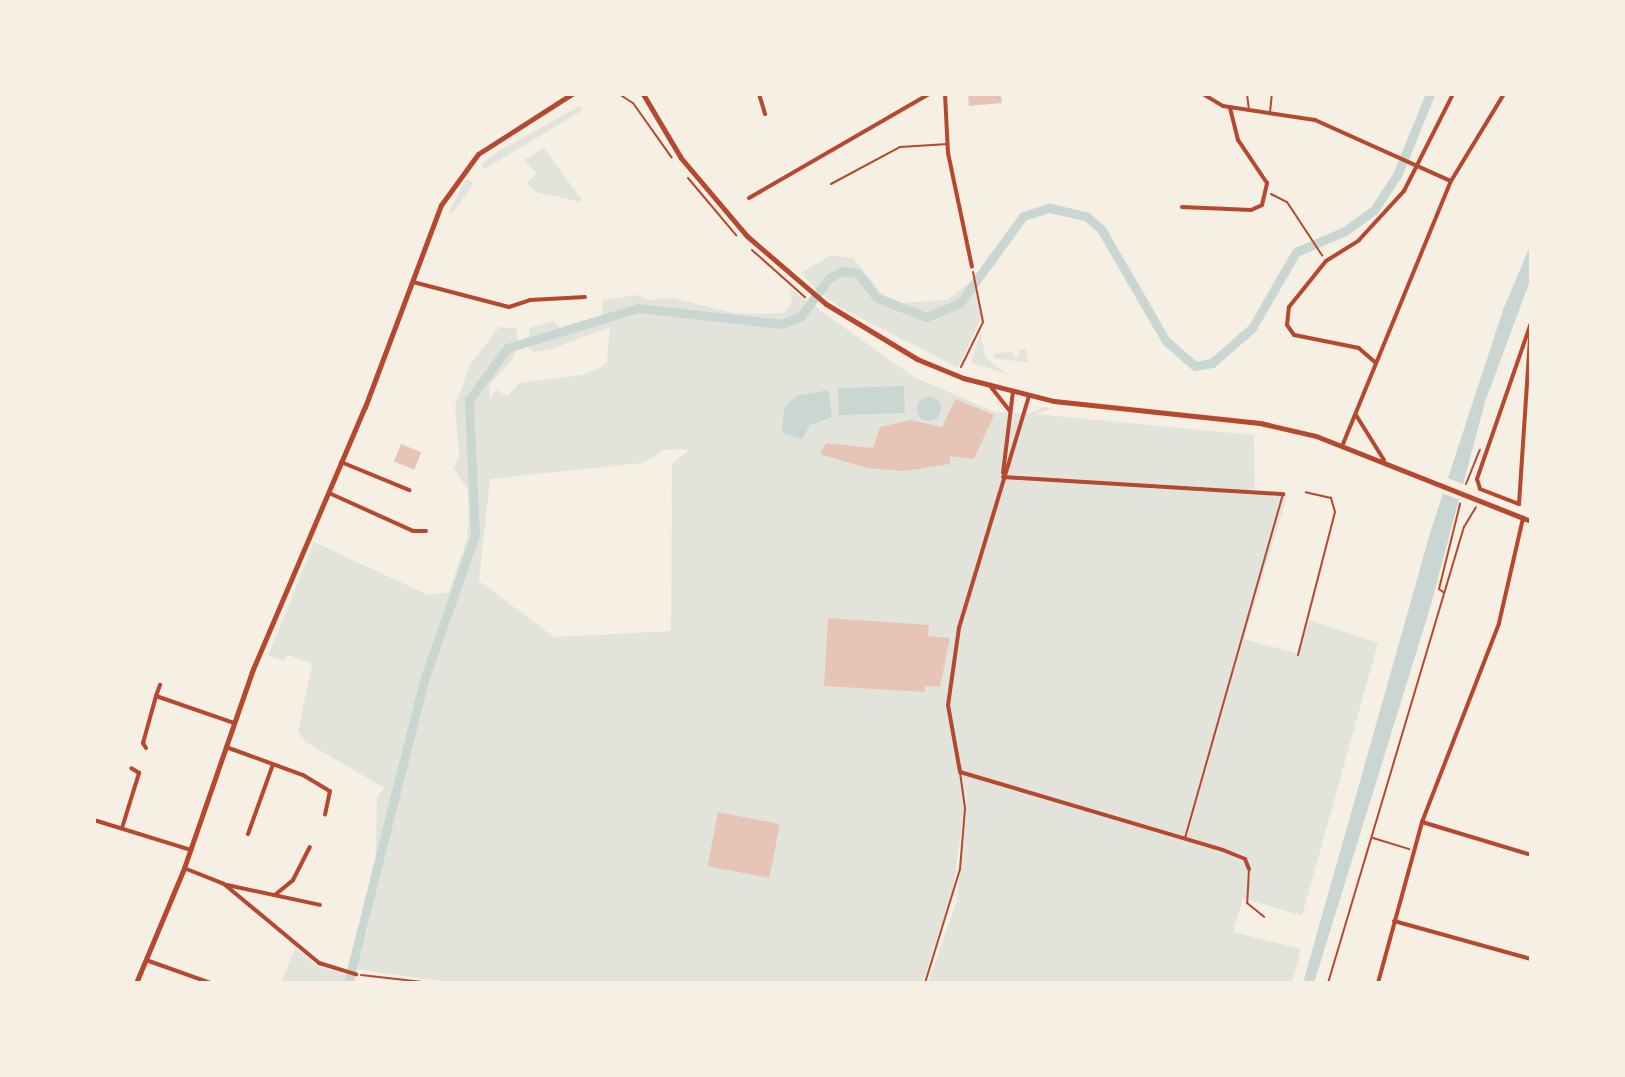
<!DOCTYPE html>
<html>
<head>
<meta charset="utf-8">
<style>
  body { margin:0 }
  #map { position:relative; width:1625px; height:1077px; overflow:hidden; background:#f6efe4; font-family:Rubik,sans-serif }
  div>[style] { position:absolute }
  .green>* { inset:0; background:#e2e4dc }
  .water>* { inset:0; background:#c9d6d2; transform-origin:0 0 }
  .round { border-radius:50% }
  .pier>* { inset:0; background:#f6efe4; transform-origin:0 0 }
  .canal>* { height:9px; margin:-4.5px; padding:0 4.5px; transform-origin:4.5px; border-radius:4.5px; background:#c9d6d2 }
  .building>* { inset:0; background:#e6c5b7; transform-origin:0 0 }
  .path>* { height:2px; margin:-1px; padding:0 1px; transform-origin:1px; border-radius:1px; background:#b5482f }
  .service>* { height:2px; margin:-1px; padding:0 1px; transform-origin:1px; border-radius:1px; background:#b5482f }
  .minor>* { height:4px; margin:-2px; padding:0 2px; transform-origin:2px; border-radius:2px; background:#b5482f }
  .secondary>* { height:5px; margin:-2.5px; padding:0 2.5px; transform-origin:2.5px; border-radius:2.5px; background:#b5482f }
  span { translate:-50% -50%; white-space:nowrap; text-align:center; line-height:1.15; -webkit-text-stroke:6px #f6efe4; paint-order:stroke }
  .frame { position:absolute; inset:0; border:96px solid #f6efe4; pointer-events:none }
</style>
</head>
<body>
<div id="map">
  <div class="green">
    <div style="clip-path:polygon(580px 106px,583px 110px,483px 170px,482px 163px,504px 148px)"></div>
    <div style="clip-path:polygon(544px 148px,582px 200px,580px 202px,536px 192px,527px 183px,537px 173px,524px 160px)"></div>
    <div style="clip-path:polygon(466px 179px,474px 183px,451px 215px,449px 212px)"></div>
    <div style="clip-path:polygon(831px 255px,853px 258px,881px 293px,901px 303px,947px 300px,974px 279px,981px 318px,958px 368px,841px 308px,816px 289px,801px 273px)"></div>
    <div style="clip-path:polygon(evenodd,790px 289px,914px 377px,995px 412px,1029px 414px,1044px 407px,1051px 409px,1035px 414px,1254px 435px,1255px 493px,1287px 496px,1244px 639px,1299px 654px,1309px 620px,1378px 643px,1302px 916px,1243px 898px,1233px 932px,1301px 949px,1292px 983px,928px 983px,957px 900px,968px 778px,953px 891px,922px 983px,454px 983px,347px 968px,360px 952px,368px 928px,375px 889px,377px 797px,384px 788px,306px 742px,298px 732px,312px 664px,288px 655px,284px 661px,268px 656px,314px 542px,428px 595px,449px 592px,467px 539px,469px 512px,468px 491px,454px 468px,459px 456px,455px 406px,470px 365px,499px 327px,516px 328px,518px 341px,514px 357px,490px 384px,489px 400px,496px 390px,508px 396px,519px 383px,582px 375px,602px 367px,607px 362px,610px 327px,552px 349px,534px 352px,527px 347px,530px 328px,554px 321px,564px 333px,600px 321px,603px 300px,637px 295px,649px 300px,673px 298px,733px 313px,762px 314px,784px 313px,792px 301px,790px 289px,690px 449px,672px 464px,671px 631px,554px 637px,479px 581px,490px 479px,642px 463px,665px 450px,690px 449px,790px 289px,993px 785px,1243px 855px,1245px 863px,1227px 853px,993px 785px)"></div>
    <div style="clip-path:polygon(980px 332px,986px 358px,1007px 374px,971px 363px)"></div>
    <div style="clip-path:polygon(1026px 349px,1028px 362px,995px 359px,994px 354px,1013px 351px,1014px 358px,1019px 357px,1019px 350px)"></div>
    <div style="clip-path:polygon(295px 948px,317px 966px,356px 978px,355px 983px,281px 983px)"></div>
  </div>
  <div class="water">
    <div style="clip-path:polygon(1531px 244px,1531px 278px,1485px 402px,1430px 608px,1314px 983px,1303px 983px,1431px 530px,1503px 310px)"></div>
    <div style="left:904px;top:386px;width:27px;height:66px;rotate:88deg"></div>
    <div style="clip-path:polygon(828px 390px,832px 417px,810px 425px,802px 439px,782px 433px,784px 408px,796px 396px)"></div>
    <div class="round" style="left:917px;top:397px;width:24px;height:24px"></div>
  </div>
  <div class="pier">
    <div style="left:1445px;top:477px;width:22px;height:16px;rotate:21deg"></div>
  </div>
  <div class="canal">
    <div style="left:348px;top:983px;width:312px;rotate:-75.9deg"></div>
    <div style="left:424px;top:680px;width:155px;rotate:-70.7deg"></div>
    <div style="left:475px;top:534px;width:134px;rotate:-92.6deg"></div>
    <div style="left:469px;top:400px;width:64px;rotate:-53.8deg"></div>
    <div style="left:507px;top:348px;width:137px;rotate:-17deg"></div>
    <div style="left:638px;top:308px;width:144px;rotate:6.4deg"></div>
    <div style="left:781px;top:324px;width:22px;rotate:-22deg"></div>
    <div style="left:801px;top:316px;width:47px;rotate:-53.6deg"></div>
    <div style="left:829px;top:278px;width:15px;rotate:-28deg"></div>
    <div style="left:842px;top:271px;width:16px;rotate:7deg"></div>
    <div style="left:858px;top:273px;width:31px;rotate:53deg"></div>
    <div style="left:877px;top:298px;width:53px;rotate:21.2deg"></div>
    <div style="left:926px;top:317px;width:37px;rotate:-22deg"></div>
    <div style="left:960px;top:303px;width:107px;rotate:-54.1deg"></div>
    <div style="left:1023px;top:216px;width:28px;rotate:-17deg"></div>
    <div style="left:1050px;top:208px;width:37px;rotate:13deg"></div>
    <div style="left:1086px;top:216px;width:20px;rotate:41deg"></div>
    <div style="left:1101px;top:229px;width:129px;rotate:59.9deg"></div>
    <div style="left:1166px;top:341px;width:38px;rotate:41deg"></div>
    <div style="left:1195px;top:366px;width:17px;rotate:-10deg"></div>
    <div style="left:1212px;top:363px;width:53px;rotate:-41.2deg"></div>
    <div style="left:1252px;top:328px;width:88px;rotate:-59.9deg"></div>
    <div style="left:1296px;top:252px;width:53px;rotate:-23.2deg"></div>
    <div style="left:1345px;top:231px;width:36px;rotate:-36deg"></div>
    <div style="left:1374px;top:210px;width:42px;rotate:-56.7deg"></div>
    <div style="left:1397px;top:175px;width:87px;rotate:-67.8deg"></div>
  </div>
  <div class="building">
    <div style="clip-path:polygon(968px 94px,1001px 94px,1002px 103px,969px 106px)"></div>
    <div style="clip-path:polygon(955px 399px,994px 415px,974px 459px,950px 456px,950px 464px,904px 471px,867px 468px,820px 454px,826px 443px,873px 448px,880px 427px,911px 420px,942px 427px)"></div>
    <div style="left:401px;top:444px;width:22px;height:19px;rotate:22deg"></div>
    <div style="clip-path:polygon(828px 618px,929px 625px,928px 636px,950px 638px,940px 687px,925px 686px,925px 692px,824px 686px)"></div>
    <div style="left:718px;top:812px;width:63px;height:55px;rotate:11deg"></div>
  </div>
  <div class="path">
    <div style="left:619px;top:94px;width:17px;rotate:33deg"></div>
    <div style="left:633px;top:103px;width:67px;rotate:54.7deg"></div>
    <div style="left:688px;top:178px;width:75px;rotate:49.9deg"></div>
    <div style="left:1271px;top:194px;width:18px;rotate:27deg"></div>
    <div style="left:1287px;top:202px;width:64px;rotate:56.6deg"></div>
    <div style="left:752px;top:250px;width:71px;rotate:41.6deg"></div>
    <div style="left:961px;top:367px;width:50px;rotate:-63.9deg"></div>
    <div style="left:983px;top:322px;width:51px;rotate:-101.3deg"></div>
    <div style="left:1466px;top:484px;width:37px;rotate:-68deg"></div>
    <div style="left:1443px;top:592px;width:5px;rotate:-143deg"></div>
    <div style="left:1439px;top:589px;width:88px;rotate:-76.1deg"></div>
    <div style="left:1373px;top:838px;width:38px;rotate:17deg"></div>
    <div style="left:361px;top:975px;width:71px;rotate:6.4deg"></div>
    <div style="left:1328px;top:983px;width:476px;rotate:-73.4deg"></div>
    <div style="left:1464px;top:527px;width:23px;rotate:-59deg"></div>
  </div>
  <div class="service">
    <div style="left:1247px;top:94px;width:16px;rotate:83deg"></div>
    <div style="left:1270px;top:112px;width:18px;rotate:-84deg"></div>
    <div style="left:831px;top:184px;width:78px;rotate:-28.2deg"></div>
    <div style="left:900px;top:147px;width:48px;rotate:-3.6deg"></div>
    <div style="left:1298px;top:655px;width:148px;rotate:-75.5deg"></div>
    <div style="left:1335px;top:512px;width:15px;rotate:-106deg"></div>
    <div style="left:1331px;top:498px;width:26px;rotate:-167deg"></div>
    <div style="left:1185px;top:838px;width:358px;rotate:-74.1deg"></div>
    <div style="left:1249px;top:869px;width:34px;rotate:93deg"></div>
    <div style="left:1247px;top:903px;width:22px;rotate:39deg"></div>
    <div style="left:925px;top:983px;width:119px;rotate:-72.9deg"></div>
    <div style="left:960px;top:869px;width:61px;rotate:-85.3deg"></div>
    <div style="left:965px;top:808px;width:35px;rotate:-98deg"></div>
  </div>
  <div class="minor">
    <div style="left:759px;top:94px;width:21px;rotate:73deg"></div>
    <div style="left:945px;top:94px;width:59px;rotate:87.1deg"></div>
    <div style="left:948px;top:153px;width:116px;rotate:78.1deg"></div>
    <div style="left:1203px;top:94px;width:23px;rotate:31deg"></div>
    <div style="left:1223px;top:106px;width:93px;rotate:8.7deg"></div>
    <div style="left:1315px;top:120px;width:149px;rotate:24.2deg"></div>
    <div style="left:749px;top:198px;width:208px;rotate:-30deg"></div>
    <div style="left:1182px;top:207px;width:69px;rotate:2.5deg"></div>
    <div style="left:1251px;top:210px;width:12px;rotate:-24deg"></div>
    <div style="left:1262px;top:205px;width:23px;rotate:-77deg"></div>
    <div style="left:1267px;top:183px;width:52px;rotate:-124deg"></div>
    <div style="left:1238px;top:140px;width:33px;rotate:-104deg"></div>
    <div style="left:413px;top:282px;width:99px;rotate:14.6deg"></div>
    <div style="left:509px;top:307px;width:22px;rotate:-18deg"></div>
    <div style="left:530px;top:300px;width:55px;rotate:-3.1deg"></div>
    <div style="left:1531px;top:323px;width:165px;rotate:109.1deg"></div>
    <div style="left:1477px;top:479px;width:10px;rotate:73deg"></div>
    <div style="left:1480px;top:489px;width:42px;rotate:21deg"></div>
    <div style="left:1519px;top:504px;width:180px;rotate:-86.2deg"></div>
    <div style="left:1376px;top:363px;width:23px;rotate:-139deg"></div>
    <div style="left:1359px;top:348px;width:66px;rotate:-168.7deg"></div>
    <div style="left:1294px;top:335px;width:12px;rotate:-125deg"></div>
    <div style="left:1287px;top:325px;width:18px;rotate:-84deg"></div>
    <div style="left:1289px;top:307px;width:59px;rotate:-51.2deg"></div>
    <div style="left:1326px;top:261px;width:39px;rotate:-32deg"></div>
    <div style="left:1359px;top:240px;width:67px;rotate:-47.4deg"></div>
    <div style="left:1404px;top:191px;width:109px;rotate:-63.2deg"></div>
    <div style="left:991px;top:387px;width:29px;rotate:52deg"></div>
    <div style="left:1029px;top:396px;width:242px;rotate:106.8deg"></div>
    <div style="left:959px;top:628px;width:78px;rotate:98.1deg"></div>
    <div style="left:948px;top:705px;width:68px;rotate:79.8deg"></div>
    <div style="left:960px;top:772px;width:274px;rotate:16.5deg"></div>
    <div style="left:1223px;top:850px;width:24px;rotate:22deg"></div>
    <div style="left:1245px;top:859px;width:11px;rotate:68deg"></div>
    <div style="left:1356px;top:415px;width:53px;rotate:58.1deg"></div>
    <div style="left:1343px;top:444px;width:284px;rotate:-67.7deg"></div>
    <div style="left:1451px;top:181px;width:102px;rotate:-58.7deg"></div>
    <div style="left:341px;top:462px;width:74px;rotate:22.4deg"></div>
    <div style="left:1003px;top:473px;width:82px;rotate:-83deg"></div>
    <div style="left:1003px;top:477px;width:281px;rotate:3.5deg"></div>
    <div style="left:329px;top:493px;width:92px;rotate:24.3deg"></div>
    <div style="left:413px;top:531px;width:13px"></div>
    <div style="left:156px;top:696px;width:12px;rotate:-70deg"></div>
    <div style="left:226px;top:747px;width:82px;rotate:20deg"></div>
    <div style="left:303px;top:775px;width:31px;rotate:31deg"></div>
    <div style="left:330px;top:791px;width:24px;rotate:102deg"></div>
    <div style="left:146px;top:748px;width:6px;rotate:-121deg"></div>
    <div style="left:143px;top:743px;width:49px;rotate:-74.5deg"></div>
    <div style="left:156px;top:696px;width:83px;rotate:19.1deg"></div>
    <div style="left:94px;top:820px;width:102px;rotate:17.2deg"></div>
    <div style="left:1422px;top:822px;width:114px;rotate:16.8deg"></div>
    <div style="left:122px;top:828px;width:58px;rotate:-72.8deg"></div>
    <div style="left:139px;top:773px;width:9px;rotate:-148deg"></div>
    <div style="left:248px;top:834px;width:74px;rotate:-70.3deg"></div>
    <div style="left:184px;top:868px;width:43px;rotate:21.8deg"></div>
    <div style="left:224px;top:884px;width:124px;rotate:39.7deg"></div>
    <div style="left:319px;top:963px;width:39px;rotate:17deg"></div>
    <div style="left:227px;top:885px;width:95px;rotate:12.1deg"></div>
    <div style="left:276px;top:894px;width:22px;rotate:-39deg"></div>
    <div style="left:293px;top:880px;width:37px;rotate:-63deg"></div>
    <div style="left:1394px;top:921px;width:142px;rotate:15.5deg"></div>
    <div style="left:146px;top:960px;width:69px;rotate:19.5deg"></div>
    <div style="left:1378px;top:983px;width:167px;rotate:-74.7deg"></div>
    <div style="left:1422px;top:822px;width:213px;rotate:-68.8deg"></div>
    <div style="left:1499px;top:623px;width:108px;rotate:-77.1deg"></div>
  </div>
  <div class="secondary">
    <div style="left:643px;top:94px;width:74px;rotate:59.3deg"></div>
    <div style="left:681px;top:158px;width:102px;rotate:49.8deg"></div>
    <div style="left:747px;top:236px;width:104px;rotate:40.7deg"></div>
    <div style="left:826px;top:304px;width:106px;rotate:31.1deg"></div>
    <div style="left:917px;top:359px;width:50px;rotate:22.4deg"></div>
    <div style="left:963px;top:378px;width:94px;rotate:14.2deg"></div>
    <div style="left:1054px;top:401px;width:207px;rotate:6.1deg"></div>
    <div style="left:1260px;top:423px;width:57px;rotate:13.1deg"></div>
    <div style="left:1316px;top:436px;width:231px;rotate:21.6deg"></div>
    <div style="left:136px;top:983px;width:125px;rotate:-67.3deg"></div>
    <div style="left:184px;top:868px;width:211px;rotate:-70.9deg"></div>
    <div style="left:253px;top:669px;width:285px;rotate:-66.9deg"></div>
    <div style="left:365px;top:407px;width:216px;rotate:-69.4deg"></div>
    <div style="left:441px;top:205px;width:63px;rotate:-54deg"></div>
    <div style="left:478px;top:154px;width:112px;rotate:-32.6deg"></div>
  </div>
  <div class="frame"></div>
</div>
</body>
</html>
